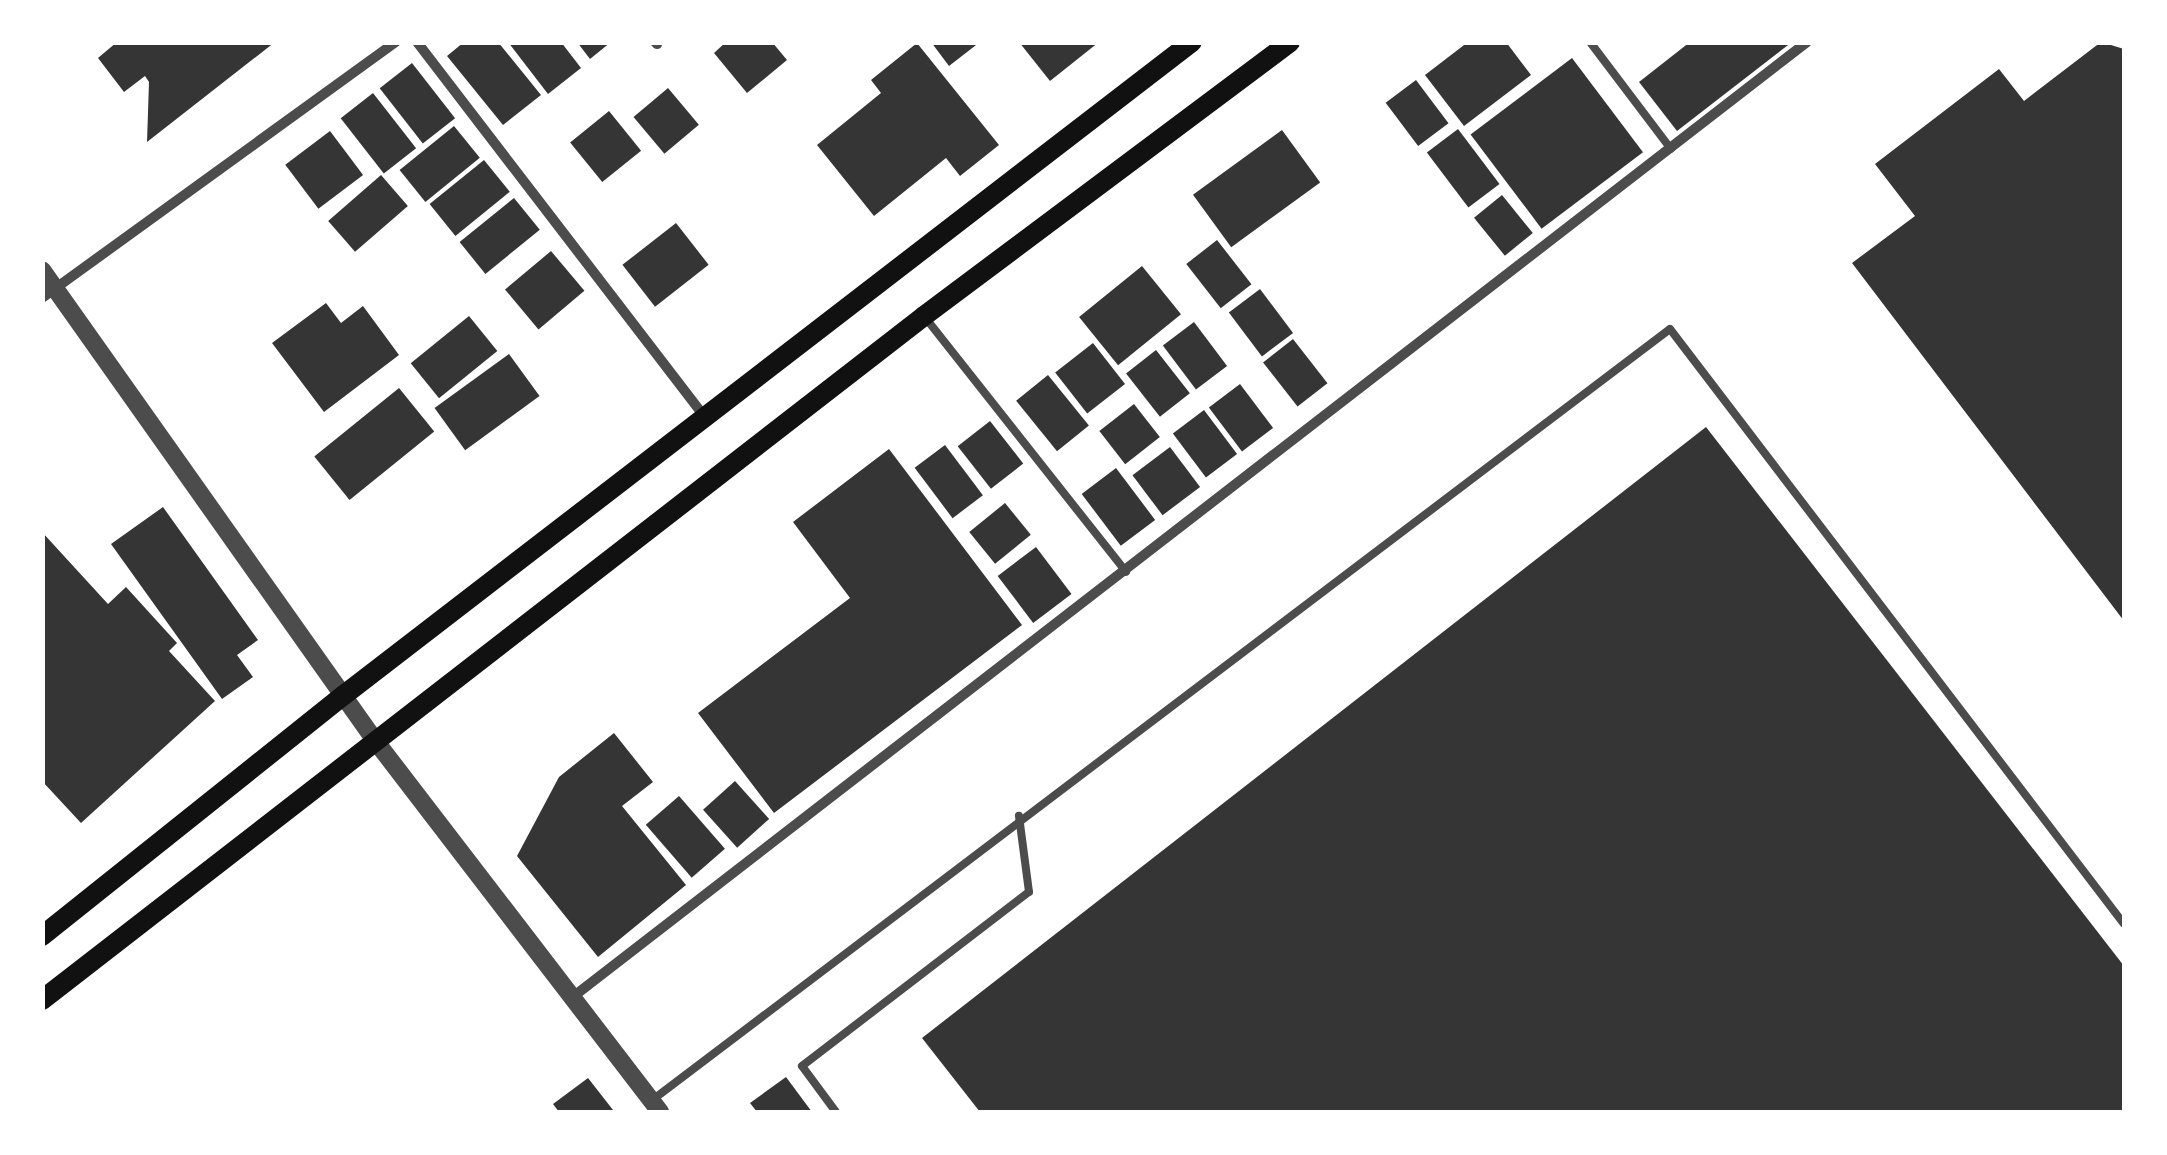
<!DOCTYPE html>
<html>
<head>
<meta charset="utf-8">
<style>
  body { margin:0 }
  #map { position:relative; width:2167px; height:1155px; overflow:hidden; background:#fff; font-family:"Times New Roman",serif }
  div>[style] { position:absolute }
  .building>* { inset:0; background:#353535; transform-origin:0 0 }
  .service>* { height:8px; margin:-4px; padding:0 4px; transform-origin:4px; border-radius:4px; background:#4c4c4c }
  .minor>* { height:10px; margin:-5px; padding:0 5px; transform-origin:5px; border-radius:5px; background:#4c4c4c }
  .tertiary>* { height:18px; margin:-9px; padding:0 9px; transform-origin:9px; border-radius:9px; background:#4c4c4c }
  .secondary>* { height:20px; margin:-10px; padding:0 10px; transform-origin:10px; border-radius:10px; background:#111 }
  span { translate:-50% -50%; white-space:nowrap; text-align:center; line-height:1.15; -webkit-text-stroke:9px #fff; paint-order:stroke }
  .frame { position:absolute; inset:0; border:45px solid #fff; pointer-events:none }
</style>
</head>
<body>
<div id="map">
  <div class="building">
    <div style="clip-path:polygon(117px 42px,275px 42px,147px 142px,149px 82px,145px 76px,124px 92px,98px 58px)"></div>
    <div style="clip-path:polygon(464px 42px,498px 42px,541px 95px,503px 125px,447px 56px)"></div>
    <div style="clip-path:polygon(508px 42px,561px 42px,581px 68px,548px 94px)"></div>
    <div style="clip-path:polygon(577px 42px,611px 42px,590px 59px)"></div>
    <div style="clip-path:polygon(726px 42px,772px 42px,787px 60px,747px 93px,714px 53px)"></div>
    <div style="clip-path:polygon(931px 42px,980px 42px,949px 66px)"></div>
    <div style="clip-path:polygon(1019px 42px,1099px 42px,1050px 81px)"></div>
    <div style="clip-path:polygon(1468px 42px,1506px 42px,1531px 75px,1464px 126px,1425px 75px)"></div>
    <div style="clip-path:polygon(1690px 42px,1792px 42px,1677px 131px,1639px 82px)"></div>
    <div style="clip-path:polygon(2101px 42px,2124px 49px,2124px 621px,1852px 263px,1915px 216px,1875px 164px,1999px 69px,2024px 101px)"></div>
    <div style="clip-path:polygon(917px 43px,999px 145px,960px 176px,946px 158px,874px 216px,817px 145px,881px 93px,871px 80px)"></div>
    <div style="left:1572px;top:58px;width:118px;height:127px;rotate:53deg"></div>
    <div style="left:412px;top:63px;width:70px;height:41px;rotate:52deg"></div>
    <div style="left:1416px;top:80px;width:54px;height:38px;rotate:53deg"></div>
    <div style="left:668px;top:88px;width:48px;height:45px;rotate:50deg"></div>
    <div style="left:373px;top:93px;width:70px;height:41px;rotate:52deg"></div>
    <div style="left:609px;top:111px;width:51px;height:50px;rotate:51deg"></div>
    <div style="left:454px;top:126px;width:41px;height:70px;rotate:51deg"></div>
    <div style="left:1458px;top:129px;width:69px;height:39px;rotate:53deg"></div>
    <div style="left:1282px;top:130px;width:65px;height:110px;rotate:54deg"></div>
    <div style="left:330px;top:131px;width:55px;height:56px;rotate:53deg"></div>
    <div style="left:484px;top:160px;width:41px;height:70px;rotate:51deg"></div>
    <div style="left:381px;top:175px;width:41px;height:70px;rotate:49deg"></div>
    <div style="left:1502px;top:195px;width:49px;height:36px;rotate:51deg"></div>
    <div style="left:514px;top:198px;width:41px;height:70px;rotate:51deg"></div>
    <div style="left:676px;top:223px;width:53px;height:68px;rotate:52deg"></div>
    <div style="left:1217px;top:240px;width:56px;height:39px;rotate:52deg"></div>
    <div style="left:551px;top:251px;width:52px;height:60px;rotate:50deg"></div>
    <div style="left:1142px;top:266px;width:62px;height:81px;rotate:51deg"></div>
    <div style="left:1260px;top:289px;width:55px;height:39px;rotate:53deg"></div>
    <div style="clip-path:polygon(326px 303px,341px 323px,363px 306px,399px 355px,324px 412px,272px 343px)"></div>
    <div style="left:469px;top:316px;width:45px;height:75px;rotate:51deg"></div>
    <div style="left:1194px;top:322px;width:55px;height:39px;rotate:53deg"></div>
    <div style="left:1293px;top:339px;width:56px;height:38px;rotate:52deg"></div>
    <div style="left:1093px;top:343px;width:52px;height:48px;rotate:52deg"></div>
    <div style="left:1156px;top:350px;width:55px;height:38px;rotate:52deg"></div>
    <div style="left:509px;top:354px;width:52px;height:92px;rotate:54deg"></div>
    <div style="left:1048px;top:375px;width:65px;height:41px;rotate:51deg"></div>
    <div style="left:1240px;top:384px;width:55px;height:39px;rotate:53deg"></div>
    <div style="left:399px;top:388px;width:56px;height:109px;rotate:51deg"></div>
    <div style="left:1134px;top:404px;width:42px;height:44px;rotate:52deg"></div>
    <div style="left:1204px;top:410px;width:55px;height:39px;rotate:53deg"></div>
    <div style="left:990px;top:421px;width:54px;height:41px;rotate:52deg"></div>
    <div style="clip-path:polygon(1706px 427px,2124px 966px,2124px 1112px,980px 1112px,922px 1038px)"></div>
    <div style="left:945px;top:445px;width:63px;height:38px;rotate:53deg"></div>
    <div style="left:1170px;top:447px;width:50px;height:47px;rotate:53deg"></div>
    <div style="clip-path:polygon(889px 449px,1022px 625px,774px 813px,698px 713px,850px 598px,793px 522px)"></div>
    <div style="left:1116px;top:468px;width:65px;height:43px;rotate:53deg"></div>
    <div style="left:1005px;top:503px;width:41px;height:46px;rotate:51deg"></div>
    <div style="clip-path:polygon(163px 507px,258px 640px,237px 655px,253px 677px,222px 699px,111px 544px)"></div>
    <div style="clip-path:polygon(42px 532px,108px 604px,126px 587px,177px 643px,169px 651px,215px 701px,81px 823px,42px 781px)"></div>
    <div style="left:1036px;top:547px;width:59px;height:48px;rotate:53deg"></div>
    <div style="clip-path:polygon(614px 733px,653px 782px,622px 806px,686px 885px,598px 957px,517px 856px,559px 777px)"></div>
    <div style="left:735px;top:781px;width:51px;height:43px;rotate:48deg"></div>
    <div style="left:679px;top:796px;width:70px;height:44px;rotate:49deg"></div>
    <div style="clip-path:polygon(786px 1077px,812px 1112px,757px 1112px,750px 1103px)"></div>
    <div style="clip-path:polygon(588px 1078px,613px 1110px,559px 1112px,553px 1104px)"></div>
  </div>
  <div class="service">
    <div style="left:1590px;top:42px;width:134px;rotate:52.9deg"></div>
    <div style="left:924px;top:316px;width:326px;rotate:51.7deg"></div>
    <div style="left:651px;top:1101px;width:1278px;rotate:-37.15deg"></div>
    <div style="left:1670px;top:329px;width:748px;rotate:52.66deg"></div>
    <div style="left:836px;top:1112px;width:57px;rotate:-126.5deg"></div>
    <div style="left:802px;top:1066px;width:286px;rotate:-37.5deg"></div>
    <div style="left:1029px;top:892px;width:77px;rotate:-97.5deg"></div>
  </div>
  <div class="minor">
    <div style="left:417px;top:42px;width:473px;rotate:52.5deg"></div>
    <div style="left:655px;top:42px;width:3px;rotate:45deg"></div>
    <div style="left:42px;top:298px;width:437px;rotate:-35.9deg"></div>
    <div style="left:574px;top:996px;width:1559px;rotate:-37.73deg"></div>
  </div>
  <div class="tertiary">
    <div style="left:42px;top:270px;width:575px;rotate:54.71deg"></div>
    <div style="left:374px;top:739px;width:470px;rotate:52.5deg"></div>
  </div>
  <div class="secondary">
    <div style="left:42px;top:936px;width:386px;rotate:-38.6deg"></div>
    <div style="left:344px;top:695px;width:1070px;rotate:-37.6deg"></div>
    <div style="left:42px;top:1000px;width:1116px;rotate:-37.79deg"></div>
    <div style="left:924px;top:316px;width:457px;rotate:-36.8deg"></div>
  </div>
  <div class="frame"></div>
</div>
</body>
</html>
